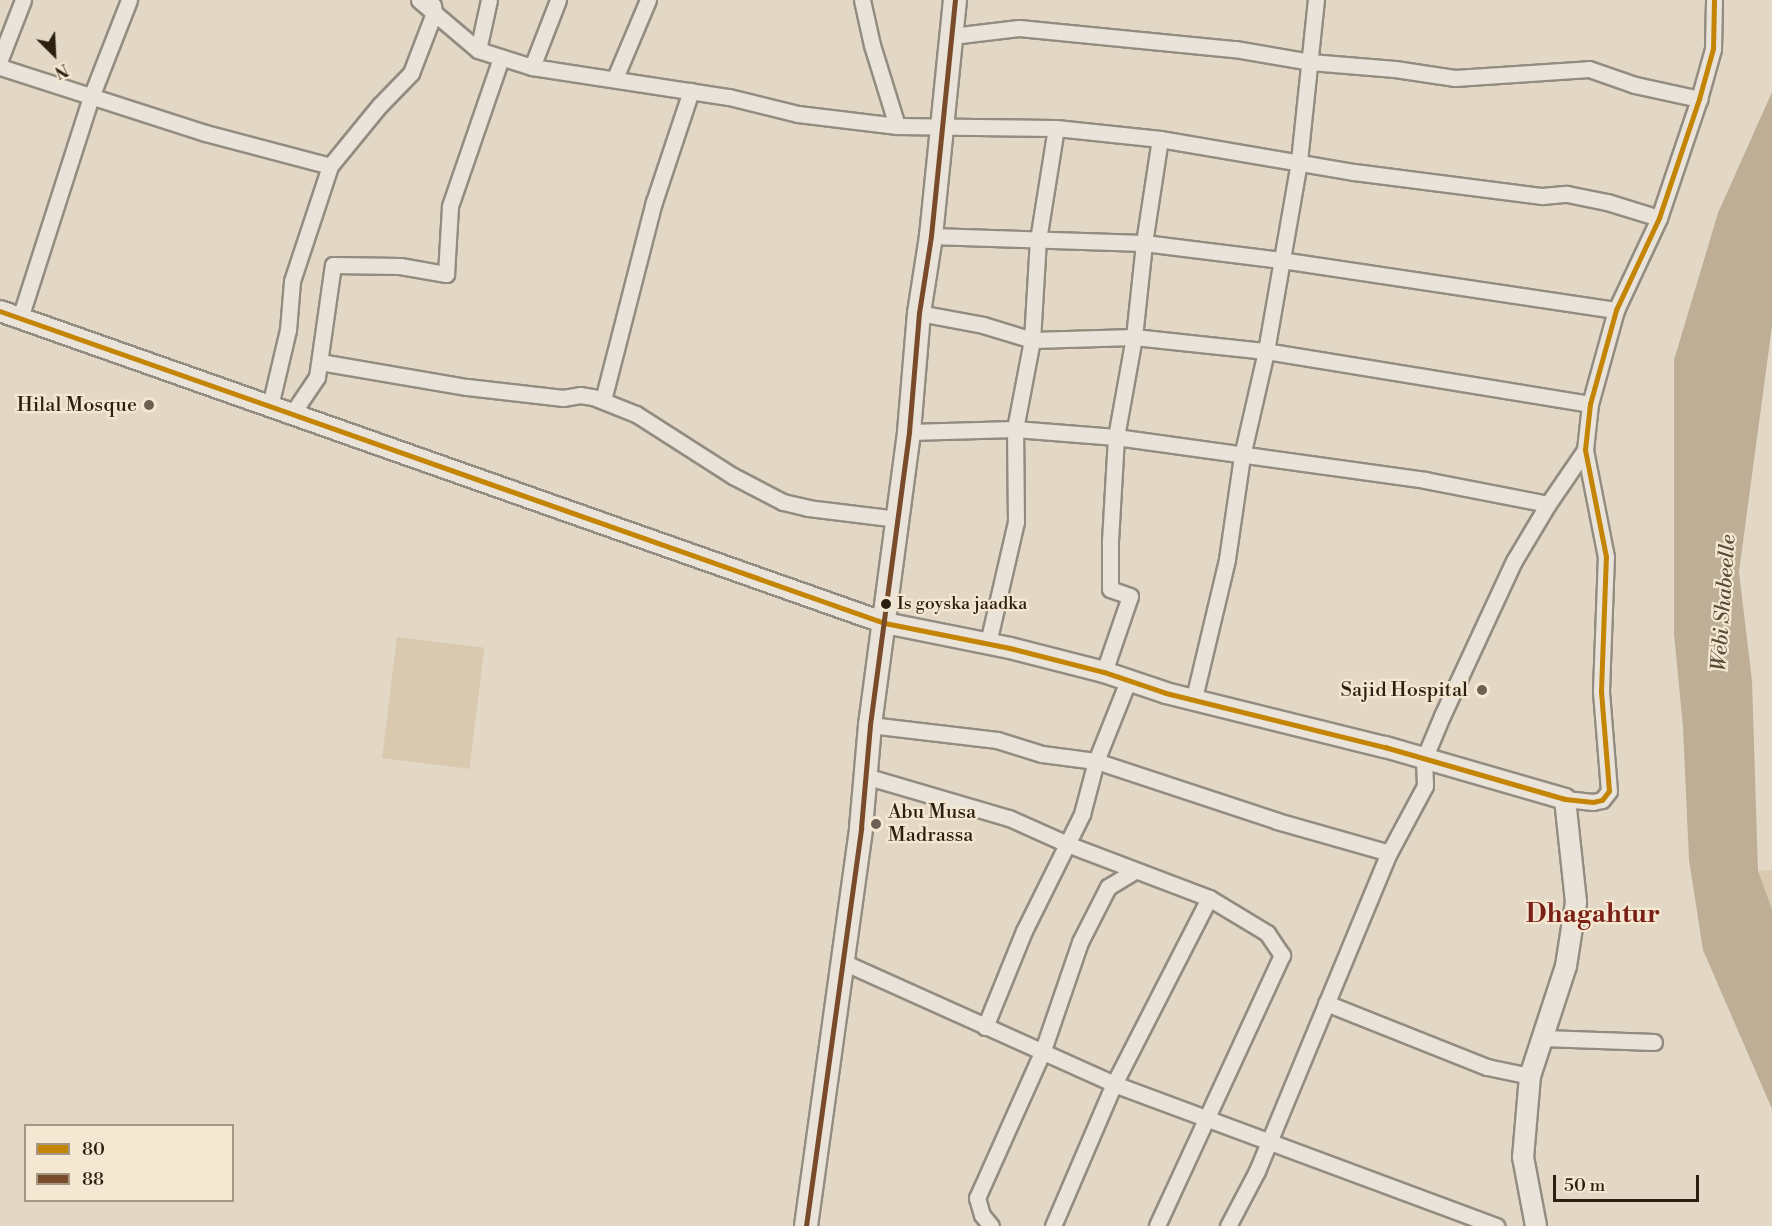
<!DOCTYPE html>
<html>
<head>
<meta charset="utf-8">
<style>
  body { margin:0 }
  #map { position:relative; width:1772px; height:1226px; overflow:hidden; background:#e3d8c6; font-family:"Libre Bodoni",serif }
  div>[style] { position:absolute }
  .green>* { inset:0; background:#d8c9af; transform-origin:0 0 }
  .water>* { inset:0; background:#bdae95 }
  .roads { filter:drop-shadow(2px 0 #938c80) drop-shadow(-2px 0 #938c80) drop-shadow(0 2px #938c80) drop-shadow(0 -2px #938c80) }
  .minor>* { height:15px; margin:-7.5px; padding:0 7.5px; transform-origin:7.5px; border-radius:7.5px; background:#e9e3da }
  .tertiary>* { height:20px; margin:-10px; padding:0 10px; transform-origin:10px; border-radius:10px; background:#e9e3da }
  .secondary>* { height:22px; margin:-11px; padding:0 11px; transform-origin:11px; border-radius:11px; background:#e9e3da }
  .bus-1>* { height:4.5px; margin:-2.25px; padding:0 2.25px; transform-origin:2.25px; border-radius:2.25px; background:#c48404 }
  .bus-2>* { height:4.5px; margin:-2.25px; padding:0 2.25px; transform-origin:2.25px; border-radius:2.25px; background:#7a4b2a }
  .dots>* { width:16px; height:16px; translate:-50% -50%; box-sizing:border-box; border:3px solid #f5e8d2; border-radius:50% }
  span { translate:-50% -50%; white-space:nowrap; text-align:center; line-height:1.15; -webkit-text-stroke:4.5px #f5e8d2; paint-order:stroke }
  .bus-label { font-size:18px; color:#2b1f12 }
  .left { translate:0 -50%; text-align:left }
  .poi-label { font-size:20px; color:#2b1f12 }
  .right { translate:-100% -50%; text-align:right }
  .water-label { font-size:21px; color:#584b38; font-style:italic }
  .district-label { font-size:26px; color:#7a1f14; font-weight:700 }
  .legend { position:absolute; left:24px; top:1124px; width:210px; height:78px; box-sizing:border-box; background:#f5e8d2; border:2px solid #a49885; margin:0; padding:8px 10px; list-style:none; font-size:18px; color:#2b1f12 }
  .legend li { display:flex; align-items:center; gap:12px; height:30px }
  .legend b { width:30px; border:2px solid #a49885 }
  .north { position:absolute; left:24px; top:24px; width:60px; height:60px; -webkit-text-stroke:4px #f5e8d2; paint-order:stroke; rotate:156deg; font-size:16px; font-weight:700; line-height:24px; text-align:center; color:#2b1f12 }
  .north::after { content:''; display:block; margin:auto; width:21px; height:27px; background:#2b1f12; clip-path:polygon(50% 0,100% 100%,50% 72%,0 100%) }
  .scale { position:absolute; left:1553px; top:1175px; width:146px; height:27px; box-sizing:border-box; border:3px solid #2b1f12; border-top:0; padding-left:8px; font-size:18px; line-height:21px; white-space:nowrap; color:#2b1f12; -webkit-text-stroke:4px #f5e8d2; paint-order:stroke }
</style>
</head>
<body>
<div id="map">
  <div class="green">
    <div style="left:397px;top:637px;width:88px;height:122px;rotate:7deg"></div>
    <div style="clip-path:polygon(1772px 870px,1772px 909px,1758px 871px)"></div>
  </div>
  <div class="water">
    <div style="clip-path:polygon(1772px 92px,1772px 326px,1739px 572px,1752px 681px,1758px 871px,1772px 909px,1772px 1109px,1703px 950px,1689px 860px,1683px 727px,1674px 634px,1674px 360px,1718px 213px)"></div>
  </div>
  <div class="roads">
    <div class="minor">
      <div style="left:419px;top:0;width:77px;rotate:40.3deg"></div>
      <div style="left:478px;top:50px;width:57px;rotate:17.5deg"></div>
      <div style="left:532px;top:67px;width:199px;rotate:8.7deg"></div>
      <div style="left:729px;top:97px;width:71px;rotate:13.8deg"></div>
      <div style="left:798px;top:114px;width:100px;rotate:6.9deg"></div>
      <div style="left:897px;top:126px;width:159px;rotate:0.7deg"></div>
      <div style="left:1056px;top:128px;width:105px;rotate:6deg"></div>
      <div style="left:1160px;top:139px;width:197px;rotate:9.7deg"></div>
      <div style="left:1354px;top:172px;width:190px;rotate:7.3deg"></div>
      <div style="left:1542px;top:196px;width:25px;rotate:-5deg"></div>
      <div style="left:1567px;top:194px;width:41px;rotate:11.3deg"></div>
      <div style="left:1607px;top:202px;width:54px;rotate:17.1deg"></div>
      <div style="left:862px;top:0;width:46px;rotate:77.5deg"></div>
      <div style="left:872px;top:45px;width:85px;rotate:72.8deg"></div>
      <div style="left:952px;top:36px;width:67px;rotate:-6.8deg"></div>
      <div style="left:1019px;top:28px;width:217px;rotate:5.6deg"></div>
      <div style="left:1235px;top:49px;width:76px;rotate:9.8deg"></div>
      <div style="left:1310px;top:62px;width:85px;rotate:4.7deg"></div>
      <div style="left:1395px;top:69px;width:61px;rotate:8.5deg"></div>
      <div style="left:1455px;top:78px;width:134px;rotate:-3.8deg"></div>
      <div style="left:1589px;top:69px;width:49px;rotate:19.2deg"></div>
      <div style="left:1635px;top:85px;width:66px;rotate:12.3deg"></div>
      <div style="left:478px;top:50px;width:51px;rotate:-77.6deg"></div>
      <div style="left:0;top:59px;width:63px;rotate:-68.7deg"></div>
      <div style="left:0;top:67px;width:215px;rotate:17.8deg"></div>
      <div style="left:205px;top:133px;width:129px;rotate:14.8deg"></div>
      <div style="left:532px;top:67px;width:72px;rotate:-68.8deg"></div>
      <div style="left:615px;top:78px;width:85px;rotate:-67.1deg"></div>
      <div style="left:931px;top:236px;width:213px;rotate:1.9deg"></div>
      <div style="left:1144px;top:243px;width:138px;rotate:7.1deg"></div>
      <div style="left:1281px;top:260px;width:339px;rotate:8.5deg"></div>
      <div style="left:919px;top:313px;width:65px;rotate:10.6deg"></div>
      <div style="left:983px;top:325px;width:51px;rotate:17deg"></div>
      <div style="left:1032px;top:340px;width:102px;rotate:-1.7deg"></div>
      <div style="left:1134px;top:337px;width:133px;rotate:6.1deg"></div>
      <div style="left:1266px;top:351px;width:328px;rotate:9.3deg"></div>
      <div style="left:20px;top:318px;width:232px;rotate:-72.2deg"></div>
      <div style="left:91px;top:97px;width:104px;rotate:-68.6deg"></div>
      <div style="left:320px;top:362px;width:149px;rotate:9.7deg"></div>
      <div style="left:467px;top:387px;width:97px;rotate:6.5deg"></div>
      <div style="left:563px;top:398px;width:17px;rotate:-10deg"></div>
      <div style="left:580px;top:395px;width:13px;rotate:9deg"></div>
      <div style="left:593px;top:397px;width:46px;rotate:21.6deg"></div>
      <div style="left:636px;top:414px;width:115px;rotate:32.6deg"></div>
      <div style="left:733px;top:476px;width:56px;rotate:27.5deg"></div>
      <div style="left:783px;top:502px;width:26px;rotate:13deg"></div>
      <div style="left:808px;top:508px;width:91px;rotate:7deg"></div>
      <div style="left:603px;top:400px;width:204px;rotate:-75.6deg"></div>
      <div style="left:654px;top:202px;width:117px;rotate:-71.6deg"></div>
      <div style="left:270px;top:406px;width:78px;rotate:-76.7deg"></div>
      <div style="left:288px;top:330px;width:49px;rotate:-85.3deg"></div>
      <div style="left:292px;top:281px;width:121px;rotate:-71.7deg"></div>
      <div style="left:330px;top:166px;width:79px;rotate:-50.7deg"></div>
      <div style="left:380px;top:105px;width:45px;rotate:-45.9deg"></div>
      <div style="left:411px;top:73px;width:64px;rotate:-69deg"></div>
      <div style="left:434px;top:13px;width:8px;rotate:-97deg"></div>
      <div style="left:292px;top:414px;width:45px;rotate:-56deg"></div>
      <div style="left:317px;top:377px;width:113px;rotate:-81.9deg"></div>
      <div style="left:333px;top:265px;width:67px;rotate:0.9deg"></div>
      <div style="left:400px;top:266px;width:47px;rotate:9.9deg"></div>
      <div style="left:446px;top:274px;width:68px;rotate:-86.6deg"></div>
      <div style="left:450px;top:206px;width:157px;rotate:-71deg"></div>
      <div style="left:909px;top:432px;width:106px;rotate:-1.6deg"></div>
      <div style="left:1015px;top:429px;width:101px;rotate:4.5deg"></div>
      <div style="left:1116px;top:437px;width:312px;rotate:7.9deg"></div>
      <div style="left:1425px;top:480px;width:125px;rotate:11deg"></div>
      <div style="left:988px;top:643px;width:124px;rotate:-77deg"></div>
      <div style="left:1016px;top:522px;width:93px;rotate:-90.6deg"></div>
      <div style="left:1015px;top:429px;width:91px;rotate:-79.2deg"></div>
      <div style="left:1032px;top:340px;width:100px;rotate:-86.6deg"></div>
      <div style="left:1038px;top:240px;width:113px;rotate:-80.9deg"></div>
      <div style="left:1104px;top:672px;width:80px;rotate:-71.1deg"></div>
      <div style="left:1130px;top:596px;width:21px;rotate:-161deg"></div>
      <div style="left:1110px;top:589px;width:48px;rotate:-90deg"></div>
      <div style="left:1110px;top:541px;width:104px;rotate:-86.7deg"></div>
      <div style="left:1116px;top:437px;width:102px;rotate:-79.8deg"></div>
      <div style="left:1134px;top:337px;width:95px;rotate:-83.9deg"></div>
      <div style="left:1144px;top:243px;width:105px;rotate:-81.3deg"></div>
      <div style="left:1194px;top:698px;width:143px;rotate:-76.6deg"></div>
      <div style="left:1227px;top:559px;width:104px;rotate:-81.7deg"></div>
      <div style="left:1242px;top:456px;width:108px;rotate:-77.1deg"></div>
      <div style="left:1266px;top:351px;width:193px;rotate:-80.1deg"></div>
      <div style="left:1299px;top:161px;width:162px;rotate:-84deg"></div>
      <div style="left:870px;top:725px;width:128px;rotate:6.7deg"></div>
      <div style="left:997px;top:740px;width:47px;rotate:17.3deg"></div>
      <div style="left:1042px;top:754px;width:54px;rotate:7.4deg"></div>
      <div style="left:1096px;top:761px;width:191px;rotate:18.3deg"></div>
      <div style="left:1277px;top:821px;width:116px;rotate:15.9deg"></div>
      <div style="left:865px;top:776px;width:150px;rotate:16.3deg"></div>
      <div style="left:1009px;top:818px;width:64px;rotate:24.1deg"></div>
      <div style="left:1067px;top:844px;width:152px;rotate:20.8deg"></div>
      <div style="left:1209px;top:898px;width:68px;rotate:31.1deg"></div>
      <div style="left:1267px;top:933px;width:27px;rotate:56deg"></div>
      <div style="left:1282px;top:955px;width:298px;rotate:114.8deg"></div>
      <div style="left:1565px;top:799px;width:28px;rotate:6deg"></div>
      <div style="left:1593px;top:802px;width:9px;rotate:-13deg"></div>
      <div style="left:1602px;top:800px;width:11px;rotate:-52deg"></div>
      <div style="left:1609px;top:791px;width:100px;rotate:-94.6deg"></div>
      <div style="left:1601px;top:691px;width:134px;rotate:-87.9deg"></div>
      <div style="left:1606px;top:557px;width:109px;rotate:-101.1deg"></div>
      <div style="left:1585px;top:450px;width:46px;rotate:-83.8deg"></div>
      <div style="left:1590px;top:404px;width:98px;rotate:-74.5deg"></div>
      <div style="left:1616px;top:310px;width:102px;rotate:-64.9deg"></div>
      <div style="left:1659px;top:218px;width:126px;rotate:-71.4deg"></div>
      <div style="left:1699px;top:99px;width:52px;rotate:-74.4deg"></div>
      <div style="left:1713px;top:49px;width:49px;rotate:-88.8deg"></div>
      <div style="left:843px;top:962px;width:297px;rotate:24.2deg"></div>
      <div style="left:1114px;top:1084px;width:408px;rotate:20.4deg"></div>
      <div style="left:1326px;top:1003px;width:173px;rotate:21.7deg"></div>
      <div style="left:1487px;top:1067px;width:44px;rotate:11.8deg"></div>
      <div style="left:985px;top:1027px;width:104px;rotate:-67.9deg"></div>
      <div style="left:1024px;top:931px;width:131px;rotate:-63.6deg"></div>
      <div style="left:1082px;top:814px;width:55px;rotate:-75.2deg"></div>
      <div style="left:1096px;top:761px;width:86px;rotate:-68.2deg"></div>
      <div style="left:1543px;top:1038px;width:111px;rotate:2.1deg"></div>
      <div style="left:991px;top:1226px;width:14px;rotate:-129deg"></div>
      <div style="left:982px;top:1215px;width:18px;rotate:-106deg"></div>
      <div style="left:977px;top:1198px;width:159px;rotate:-65.9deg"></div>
      <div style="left:1042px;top:1053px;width:117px;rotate:-71.1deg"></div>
      <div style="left:1080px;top:942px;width:62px;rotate:-63deg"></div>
      <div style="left:1108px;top:887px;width:31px;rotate:-31deg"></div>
      <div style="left:1053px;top:1226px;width:155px;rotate:-66.8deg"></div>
      <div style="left:1114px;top:1084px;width:209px;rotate:-62.9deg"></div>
      <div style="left:1228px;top:1226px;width:62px;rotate:-62.2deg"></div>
      <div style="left:1257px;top:1171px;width:344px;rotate:-67.5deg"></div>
      <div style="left:1389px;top:853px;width:76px;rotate:-61.8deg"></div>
      <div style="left:1425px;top:786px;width:27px;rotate:-92deg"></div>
      <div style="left:1424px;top:759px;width:47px;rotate:-67.3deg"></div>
      <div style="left:1442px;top:716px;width:171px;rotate:-65.1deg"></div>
      <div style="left:1514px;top:561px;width:66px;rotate:-59.2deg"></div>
      <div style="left:1548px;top:504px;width:65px;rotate:-55.6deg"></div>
    </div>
    <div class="tertiary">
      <div style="left:0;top:311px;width:938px;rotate:19.42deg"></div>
      <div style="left:885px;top:623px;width:127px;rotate:11.3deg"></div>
      <div style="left:1010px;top:648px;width:97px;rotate:14.3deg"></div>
      <div style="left:1104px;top:672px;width:65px;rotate:18.7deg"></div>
      <div style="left:1166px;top:693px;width:226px;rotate:13.9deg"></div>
      <div style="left:1385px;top:747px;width:187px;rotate:16.1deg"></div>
      <div style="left:1565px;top:799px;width:104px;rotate:83.9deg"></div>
      <div style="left:1576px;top:902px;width:65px;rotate:98.9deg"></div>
      <div style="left:1566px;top:966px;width:116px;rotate:108.1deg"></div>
      <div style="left:1530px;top:1076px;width:81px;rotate:94.9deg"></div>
      <div style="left:1523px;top:1157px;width:70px;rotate:79.3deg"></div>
    </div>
    <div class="secondary">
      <div style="left:806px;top:1226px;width:402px;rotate:-82.1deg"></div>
      <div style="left:861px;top:828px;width:103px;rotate:-85deg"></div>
      <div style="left:870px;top:725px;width:296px;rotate:-82.4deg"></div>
      <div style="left:909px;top:432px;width:119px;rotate:-85.2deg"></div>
      <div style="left:919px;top:313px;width:78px;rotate:-81.1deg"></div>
      <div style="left:931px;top:236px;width:237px;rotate:-84.2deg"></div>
    </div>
  </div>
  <div class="bus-1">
    <div style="left:0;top:311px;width:938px;rotate:19.42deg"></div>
    <div style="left:885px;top:623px;width:127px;rotate:11.3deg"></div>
    <div style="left:1010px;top:648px;width:97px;rotate:14.3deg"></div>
    <div style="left:1104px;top:672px;width:65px;rotate:18.7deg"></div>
    <div style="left:1166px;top:693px;width:226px;rotate:13.9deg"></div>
    <div style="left:1385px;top:747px;width:187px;rotate:16.1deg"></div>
    <div style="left:1565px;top:799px;width:28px;rotate:6deg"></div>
    <div style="left:1593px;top:802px;width:9px;rotate:-13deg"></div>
    <div style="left:1602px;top:800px;width:11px;rotate:-52deg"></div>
    <div style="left:1609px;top:791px;width:100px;rotate:-94.6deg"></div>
    <div style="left:1601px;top:691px;width:134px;rotate:-87.9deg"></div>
    <div style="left:1606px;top:557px;width:109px;rotate:-101.1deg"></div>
    <div style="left:1585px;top:450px;width:46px;rotate:-83.8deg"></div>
    <div style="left:1590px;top:404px;width:98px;rotate:-74.5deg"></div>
    <div style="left:1616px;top:310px;width:102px;rotate:-64.9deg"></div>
    <div style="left:1659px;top:218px;width:126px;rotate:-71.4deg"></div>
    <div style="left:1699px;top:99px;width:52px;rotate:-74.4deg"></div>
    <div style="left:1713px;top:49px;width:49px;rotate:-88.8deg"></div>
  </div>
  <div class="bus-2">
    <div style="left:806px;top:1226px;width:402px;rotate:-82.1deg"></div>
    <div style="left:861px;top:828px;width:103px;rotate:-85deg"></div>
    <div style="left:870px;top:725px;width:296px;rotate:-82.4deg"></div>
    <div style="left:909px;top:432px;width:119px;rotate:-85.2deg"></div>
    <div style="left:919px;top:313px;width:78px;rotate:-81.1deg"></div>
    <div style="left:931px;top:236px;width:237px;rotate:-84.2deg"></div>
  </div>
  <div class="dots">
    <div style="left:149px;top:405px;background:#6b6051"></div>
    <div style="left:886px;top:604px;background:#2b1f12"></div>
    <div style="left:1482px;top:690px;background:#6b6051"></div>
    <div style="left:876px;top:824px;background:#6b6051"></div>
  </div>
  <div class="bus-label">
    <span class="left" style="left:897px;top:604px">Is goyska jaadka</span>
  </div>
  <div class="poi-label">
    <span class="right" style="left:137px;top:405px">Hilal Mosque</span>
    <span class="right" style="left:1468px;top:690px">Sajid Hospital</span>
    <span class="left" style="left:888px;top:824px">Abu Musa<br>Madrassa</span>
  </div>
  <div class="water-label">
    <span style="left:1724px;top:603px;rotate:-86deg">Webi Shabeelle</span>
  </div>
  <div class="district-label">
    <span style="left:1593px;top:915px">Dhagahtur</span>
  </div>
  <ul class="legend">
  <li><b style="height:8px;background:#c48404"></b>80</li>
  <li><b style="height:8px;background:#7a4b2a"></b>88</li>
  </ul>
  <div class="north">N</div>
  <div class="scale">50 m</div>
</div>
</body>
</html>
